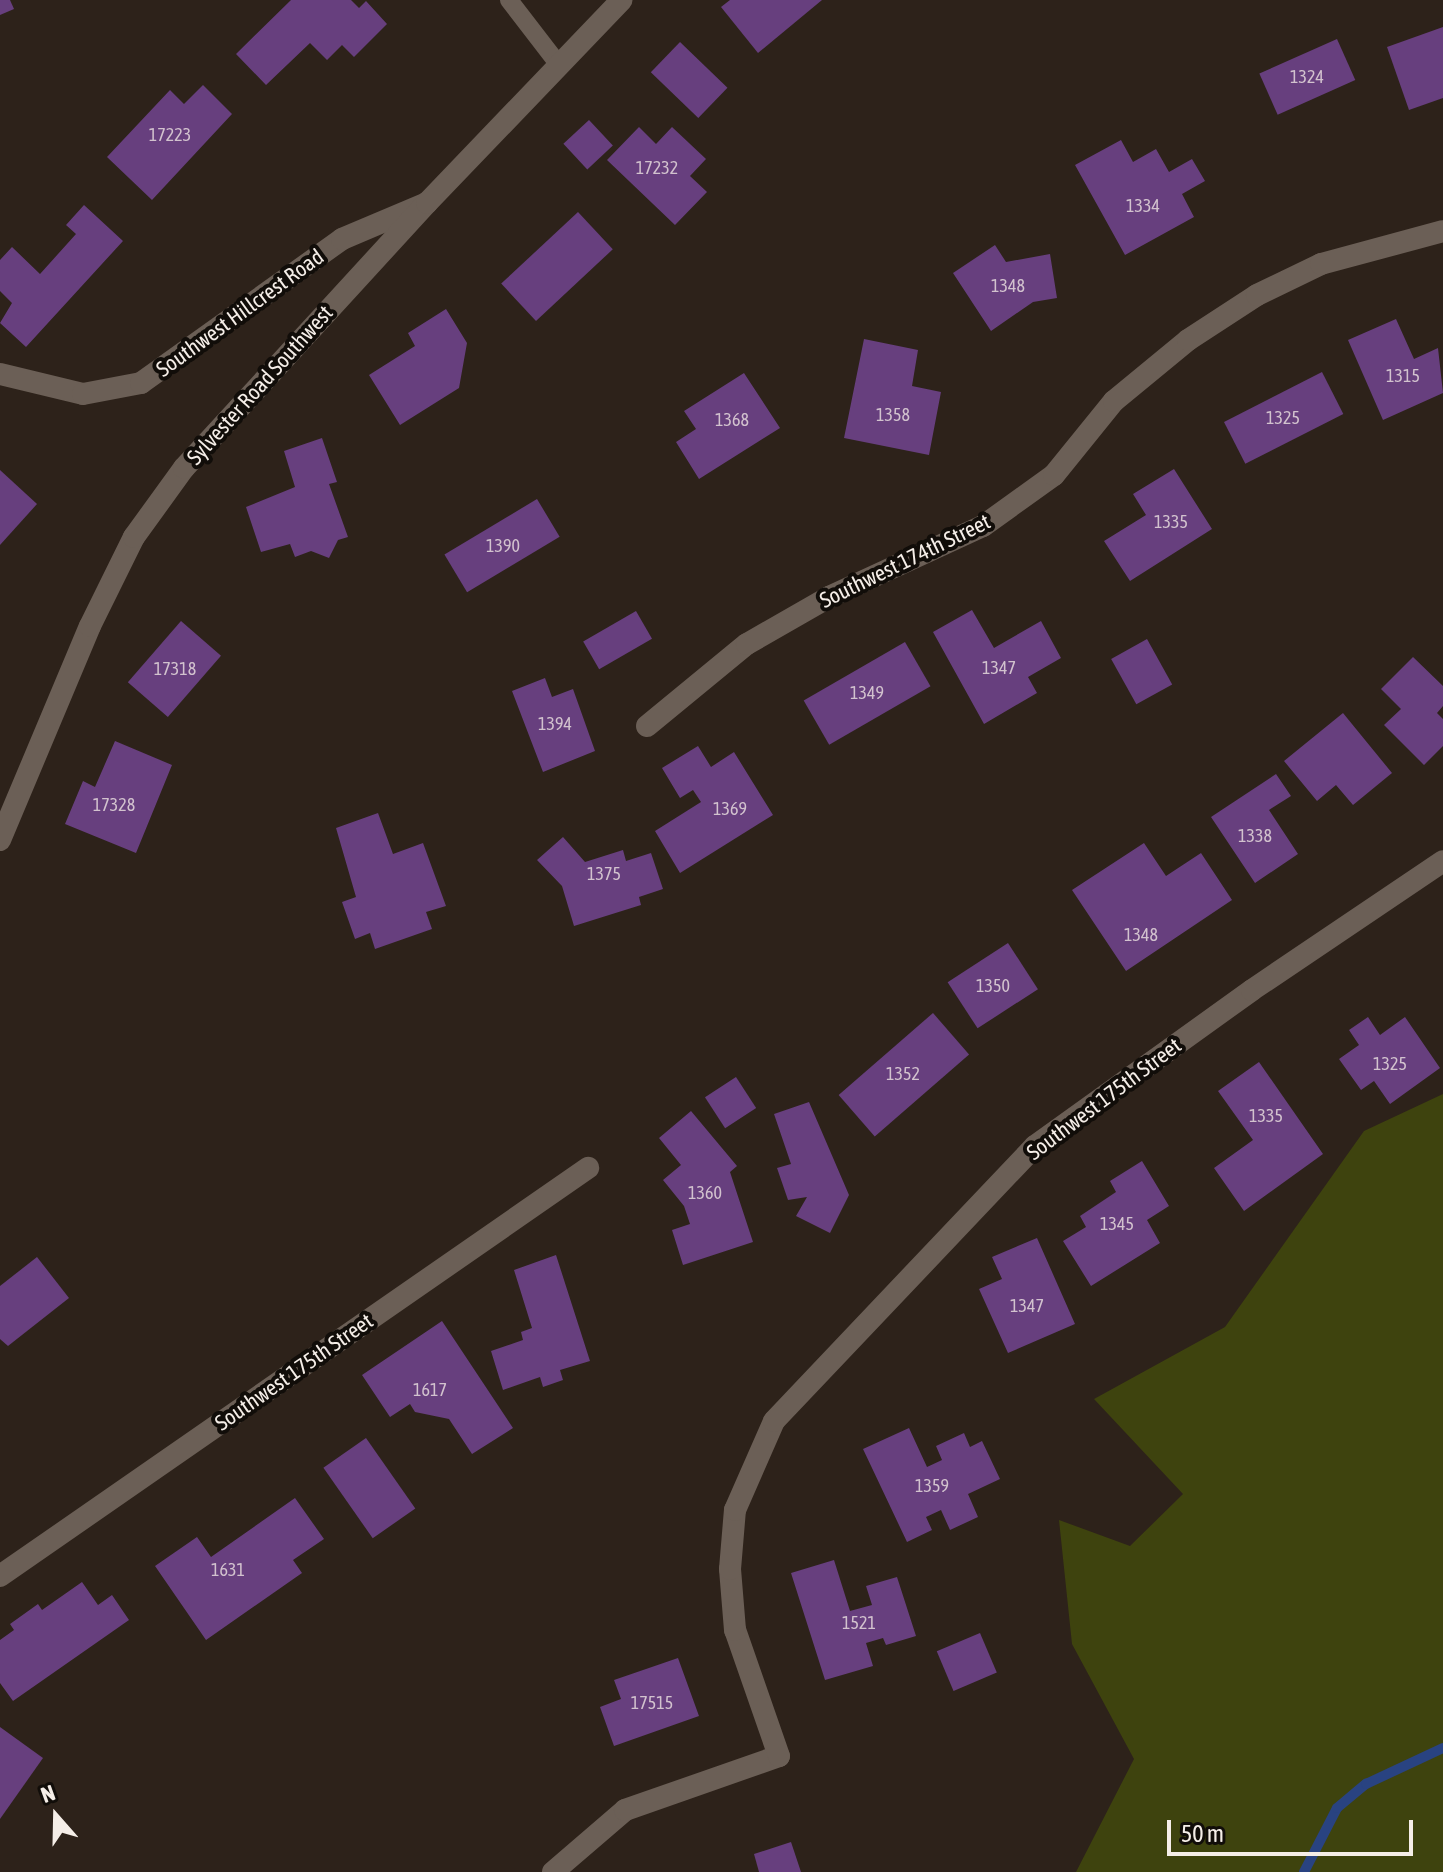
<!DOCTYPE html>
<html>
<head>
<meta charset="utf-8">
<style>
  body { margin:0 }
  #map { position:relative; width:1443px; height:1872px; overflow:hidden; background:#2d221a; font-family:"Asap Condensed",sans-serif }
  div>[style] { position:absolute }
  .green>* { inset:0; background:#3e430e }
  .stream>* { height:10px; margin:-5px; padding:0 5px; transform-origin:5px; border-radius:5px; background:#294381 }
  .building>* { inset:0; background:#673f7e; transform-origin:0 0 }
  .service>* { height:18px; margin:-9px; padding:0 9px; transform-origin:9px; border-radius:9px; background:#6b5f56 }
  .minor>* { height:22px; margin:-11px; padding:0 11px; transform-origin:11px; border-radius:11px; background:#6b5f56 }
  .tertiary>* { height:22px; margin:-11px; padding:0 11px; transform-origin:11px; border-radius:11px; background:#6b5f56 }
  span { translate:-50% -50%; white-space:nowrap; text-align:center; line-height:1.15; -webkit-text-stroke:8px #110d09; paint-order:stroke }
  .number-label { font-size:18px; color:#d2c2ce }
  .number-label span { -webkit-text-stroke-width:0 }
  .street-label { font-size:22px; color:#f5eee8 }
  .north { position:absolute; left:16px; top:1776px; width:80px; height:80px; -webkit-text-stroke:6px #110d09; paint-order:stroke; rotate:340deg; font-size:22px; font-weight:700; line-height:32px; text-align:center; color:#f5eee8 }
  .north::after { content:''; display:block; margin:auto; width:28px; height:36px; background:#f5eee8; clip-path:polygon(50% 0,100% 100%,50% 72%,0 100%) }
  .scale { position:absolute; left:1167px; top:1820px; width:246px; height:36px; box-sizing:border-box; border:4px solid #f5eee8; border-top:0; padding-left:10px; font-size:24px; line-height:28px; white-space:nowrap; color:#f5eee8; -webkit-text-stroke:6px #110d09; paint-order:stroke }
</style>
</head>
<body>
<div id="map">
  <div class="green">
    <div style="clip-path:polygon(1443px 1094px,1443px 1872px,1076px 1872px,1134px 1759px,1072px 1644px,1059px 1520px,1130px 1546px,1183px 1494px,1094px 1399px,1225px 1327px,1364px 1131px)"></div>
  </div>
  <div class="stream">
    <div style="left:1304px;top:1872px;width:72px;rotate:-62.7deg"></div>
    <div style="left:1337px;top:1808px;width:38px;rotate:-40deg"></div>
    <div style="left:1366px;top:1784px;width:85px;rotate:-25.1deg"></div>
  </div>
  <div class="building">
    <div style="clip-path:polygon(0 0,10px 0,14px 9px,0 15px)"></div>
    <div style="clip-path:polygon(291px 0,351px 0,359px 8px,366px 1px,387px 24px,354px 57px,342px 45px,327px 60px,310px 43px,266px 85px,236px 54px)"></div>
    <div style="clip-path:polygon(730px 0,822px 0,758px 53px,721px 7px)"></div>
    <div style="clip-path:polygon(1443px 27px,1443px 98px,1409px 110px,1387px 47px)"></div>
    <div style="left:1337px;top:39px;width:45px;height:85px;rotate:66deg"></div>
    <div style="left:680px;top:42px;width:66px;height:42px;rotate:44deg"></div>
    <div style="clip-path:polygon(203px 85px,232px 114px,152px 200px,107px 157px,170px 90px,184px 104px)"></div>
    <div style="left:589px;top:120px;width:35px;height:35px;rotate:47deg"></div>
    <div style="clip-path:polygon(639px 127px,656px 144px,672px 127px,706px 159px,690px 176px,707px 192px,675px 225px,607px 160px)"></div>
    <div style="clip-path:polygon(1121px 140px,1133px 162px,1156px 149px,1169px 172px,1192px 159px,1205px 181px,1182px 194px,1194px 217px,1125px 255px,1075px 165px)"></div>
    <div style="clip-path:polygon(84px 205px,123px 241px,26px 347px,0 323px,12px 303px,0 291px,0 260px,12px 247px,40px 274px,76px 234px,66px 225px)"></div>
    <div style="left:578px;top:212px;width:51px;height:105px;rotate:47deg"></div>
    <div style="clip-path:polygon(995px 245px,1006px 262px,1050px 254px,1057px 298px,1033px 302px,991px 331px,953px 273px)"></div>
    <div style="clip-path:polygon(446px 309px,467px 343px,459px 388px,400px 425px,369px 375px,415px 346px,408px 333px)"></div>
    <div style="clip-path:polygon(1396px 319px,1414px 359px,1438px 348px,1443px 393px,1383px 420px,1348px 340px)"></div>
    <div style="clip-path:polygon(864px 339px,918px 350px,912px 386px,941px 392px,929px 455px,844px 438px)"></div>
    <div style="left:1322px;top:372px;width:47px;height:110px;rotate:63deg"></div>
    <div style="clip-path:polygon(744px 373px,780px 428px,699px 479px,676px 442px,696px 429px,684px 411px)"></div>
    <div style="clip-path:polygon(322px 438px,337px 482px,329px 484px,348px 537px,338px 540px,329px 558px,311px 551px,295px 557px,290px 544px,261px 552px,246px 507px,295px 487px,284px 451px)"></div>
    <div style="clip-path:polygon(1174px 469px,1212px 529px,1130px 581px,1104px 541px,1146px 515px,1133px 494px)"></div>
    <div style="clip-path:polygon(0 470px,37px 504px,0 545px)"></div>
    <div style="left:537px;top:499px;width:44px;height:108px;rotate:59deg"></div>
    <div style="clip-path:polygon(972px 610px,994px 648px,1041px 621px,1061px 658px,1028px 677px,1037px 693px,984px 724px,933px 632px)"></div>
    <div style="left:636px;top:611px;width:32px;height:61px;rotate:60deg"></div>
    <div style="left:181px;top:621px;width:53px;height:81px;rotate:41deg"></div>
    <div style="left:1147px;top:639px;width:52px;height:41px;rotate:61deg"></div>
    <div style="left:905px;top:642px;width:51px;height:117px;rotate:60deg"></div>
    <div style="clip-path:polygon(1413px 657px,1443px 686px,1443px 706px,1437px 713px,1443px 719px,1443px 746px,1424px 765px,1384px 725px,1401px 709px,1381px 689px)"></div>
    <div style="clip-path:polygon(545px 678px,552px 697px,573px 689px,595px 751px,543px 772px,512px 691px)"></div>
    <div style="clip-path:polygon(1343px 713px,1392px 773px,1353px 805px,1336px 785px,1317px 801px,1284px 761px)"></div>
    <div style="clip-path:polygon(115px 741px,172px 765px,136px 853px,65px 824px,83px 781px,95px 787px)"></div>
    <div style="clip-path:polygon(698px 746px,711px 767px,734px 752px,773px 815px,680px 873px,655px 831px,701px 802px,693px 790px,680px 798px,662px 768px)"></div>
    <div style="clip-path:polygon(1276px 774px,1291px 796px,1269px 810px,1298px 854px,1255px 883px,1211px 817px)"></div>
    <div style="clip-path:polygon(378px 813px,393px 854px,423px 843px,446px 906px,426px 912px,432px 929px,375px 949px,370px 933px,355px 939px,342px 902px,356px 897px,336px 828px)"></div>
    <div style="clip-path:polygon(563px 837px,585px 862px,623px 850px,626px 861px,651px 853px,663px 889px,639px 897px,641px 905px,574px 926px,562px 886px,537px 860px)"></div>
    <div style="clip-path:polygon(1144px 843px,1166px 876px,1201px 853px,1232px 900px,1126px 971px,1072px 890px)"></div>
    <div style="left:1008px;top:943px;width:55px;height:72px;rotate:57deg"></div>
    <div style="left:933px;top:1013px;width:55px;height:125px;rotate:49deg"></div>
    <div style="clip-path:polygon(1368px 1017px,1380px 1035px,1405px 1017px,1440px 1068px,1390px 1104px,1374px 1081px,1361px 1090px,1339px 1059px,1359px 1045px,1349px 1030px)"></div>
    <div style="clip-path:polygon(1259px 1062px,1323px 1154px,1244px 1211px,1214px 1168px,1253px 1140px,1218px 1091px)"></div>
    <div style="left:736px;top:1077px;width:37px;height:37px;rotate:57deg"></div>
    <div style="clip-path:polygon(809px 1102px,849px 1195px,830px 1233px,796px 1216px,807px 1197px,788px 1200px,777px 1168px,791px 1164px,774px 1114px)"></div>
    <div style="clip-path:polygon(691px 1111px,737px 1166px,730px 1172px,753px 1242px,683px 1265px,672px 1230px,690px 1224px,684px 1206px,663px 1180px,681px 1165px,659px 1138px)"></div>
    <div style="clip-path:polygon(1142px 1161px,1169px 1206px,1147px 1220px,1160px 1243px,1091px 1286px,1063px 1241px,1086px 1227px,1080px 1216px,1116px 1192px,1110px 1181px)"></div>
    <div style="clip-path:polygon(1037px 1238px,1075px 1324px,1008px 1353px,979px 1289px,1002px 1279px,992px 1257px)"></div>
    <div style="clip-path:polygon(556px 1255px,590px 1361px,560px 1370px,563px 1380px,543px 1387px,540px 1377px,503px 1390px,491px 1351px,523px 1340px,521px 1332px,532px 1328px,514px 1270px)"></div>
    <div style="clip-path:polygon(37px 1257px,69px 1298px,8px 1346px,0 1339px,0 1286px)"></div>
    <div style="clip-path:polygon(442px 1321px,513px 1428px,472px 1454px,449px 1419px,415px 1412px,410px 1404px,390px 1417px,362px 1375px)"></div>
    <div style="clip-path:polygon(909px 1428px,927px 1467px,942px 1460px,936px 1446px,964px 1433px,970px 1447px,982px 1441px,1000px 1479px,968px 1494px,978px 1517px,950px 1530px,941px 1510px,926px 1517px,932px 1530px,907px 1542px,863px 1449px)"></div>
    <div style="left:366px;top:1438px;width:86px;height:52px;rotate:55deg"></div>
    <div style="clip-path:polygon(295px 1498px,324px 1539px,293px 1560px,302px 1573px,206px 1640px,155px 1566px,197px 1537px,211px 1557px)"></div>
    <div style="clip-path:polygon(834px 1560px,850px 1611px,872px 1605px,866px 1586px,897px 1577px,916px 1636px,886px 1645px,883px 1638px,866px 1643px,873px 1666px,825px 1680px,791px 1573px)"></div>
    <div style="clip-path:polygon(82px 1582px,98px 1605px,112px 1595px,129px 1620px,13px 1701px,0 1683px,0 1640px,14px 1630px,10px 1624px,38px 1604px,42px 1610px)"></div>
    <div style="left:980px;top:1633px;width:43px;height:47px;rotate:67deg"></div>
    <div style="clip-path:polygon(678px 1658px,699px 1716px,614px 1746px,600px 1707px,621px 1699px,614px 1680px)"></div>
    <div style="clip-path:polygon(0 1727px,43px 1758px,0 1819px)"></div>
    <div style="clip-path:polygon(791px 1842px,801px 1872px,759px 1872px,754px 1854px)"></div>
  </div>
  <div class="service">
    <div style="left:509px;top:0;width:82px;rotate:52.4deg"></div>
  </div>
  <div class="minor">
    <div style="left:0;top:374px;width:85px;rotate:13.5deg"></div>
    <div style="left:83px;top:394px;width:59px;rotate:-10.7deg"></div>
    <div style="left:141px;top:383px;width:247px;rotate:-35.6deg"></div>
    <div style="left:342px;top:239px;width:92px;rotate:-23deg"></div>
    <div style="left:647px;top:726px;width:129px;rotate:-39.4deg"></div>
    <div style="left:747px;top:644px;width:95px;rotate:-29.8deg"></div>
    <div style="left:829px;top:597px;width:170px;rotate:-24.8deg"></div>
    <div style="left:983px;top:526px;width:87px;rotate:-35.7deg"></div>
    <div style="left:1054px;top:475px;width:95px;rotate:-51deg"></div>
    <div style="left:1114px;top:401px;width:96px;rotate:-39.5deg"></div>
    <div style="left:1188px;top:340px;width:82px;rotate:-33.1deg"></div>
    <div style="left:1257px;top:295px;width:71px;rotate:-25.8deg"></div>
    <div style="left:1321px;top:264px;width:126px;rotate:-15.1deg"></div>
    <div style="left:0;top:1576px;width:716px;rotate:-34.76deg"></div>
    <div style="left:553px;top:1872px;width:95px;rotate:-40.7deg"></div>
    <div style="left:625px;top:1810px;width:163px;rotate:-19.3deg"></div>
    <div style="left:779px;top:1756px;width:133px;rotate:-109.2deg"></div>
    <div style="left:735px;top:1630px;width:61px;rotate:-94.7deg"></div>
    <div style="left:730px;top:1569px;width:59px;rotate:-85.2deg"></div>
    <div style="left:735px;top:1510px;width:97px;rotate:-66.3deg"></div>
    <div style="left:774px;top:1421px;width:379px;rotate:-46.5deg"></div>
    <div style="left:1035px;top:1146px;width:267px;rotate:-35.7deg"></div>
    <div style="left:1252px;top:990px;width:230px;rotate:-34deg"></div>
  </div>
  <div class="tertiary">
    <div style="left:0;top:840px;width:232px;rotate:-67.2deg"></div>
    <div style="left:90px;top:626px;width:99px;rotate:-63.7deg"></div>
    <div style="left:134px;top:537px;width:85px;rotate:-54.1deg"></div>
    <div style="left:184px;top:468px;width:360px;rotate:-47.5deg"></div>
    <div style="left:427px;top:203px;width:281px;rotate:-46.2deg"></div>
  </div>
  <div class="number-label">
    <span style="left:1307px;top:77px">1324</span>
    <span style="left:170px;top:135px">17223</span>
    <span style="left:657px;top:168px">17232</span>
    <span style="left:1143px;top:206px">1334</span>
    <span style="left:1008px;top:286px">1348</span>
    <span style="left:1403px;top:376px">1315</span>
    <span style="left:893px;top:415px">1358</span>
    <span style="left:1283px;top:418px">1325</span>
    <span style="left:732px;top:420px">1368</span>
    <span style="left:1171px;top:522px">1335</span>
    <span style="left:503px;top:546px">1390</span>
    <span style="left:999px;top:668px">1347</span>
    <span style="left:175px;top:669px">17318</span>
    <span style="left:867px;top:693px">1349</span>
    <span style="left:555px;top:724px">1394</span>
    <span style="left:114px;top:805px">17328</span>
    <span style="left:730px;top:809px">1369</span>
    <span style="left:1255px;top:836px">1338</span>
    <span style="left:604px;top:874px">1375</span>
    <span style="left:1141px;top:935px">1348</span>
    <span style="left:993px;top:986px">1350</span>
    <span style="left:1390px;top:1064px">1325</span>
    <span style="left:903px;top:1074px">1352</span>
    <span style="left:1266px;top:1116px">1335</span>
    <span style="left:705px;top:1193px">1360</span>
    <span style="left:1117px;top:1224px">1345</span>
    <span style="left:1027px;top:1306px">1347</span>
    <span style="left:430px;top:1390px">1617</span>
    <span style="left:932px;top:1486px">1359</span>
    <span style="left:228px;top:1570px">1631</span>
    <span style="left:859px;top:1623px">1521</span>
    <span style="left:652px;top:1703px">17515</span>
  </div>
  <div class="street-label">
    <span style="left:240px;top:313px;rotate:-36deg">Southwest Hillcrest Road</span>
    <span style="left:260px;top:385px;rotate:-48deg">Sylvester Road Southwest</span>
    <span style="left:905px;top:561px;rotate:-26deg">Southwest 174th Street</span>
    <span style="left:1104px;top:1099px;rotate:-37deg">Southwest 175th Street</span>
    <span style="left:294px;top:1372px;rotate:-35deg">Southwest 175th Street</span>
  </div>
  <div class="north">N</div>
  <div class="scale">50 m</div>
</div>
</body>
</html>
